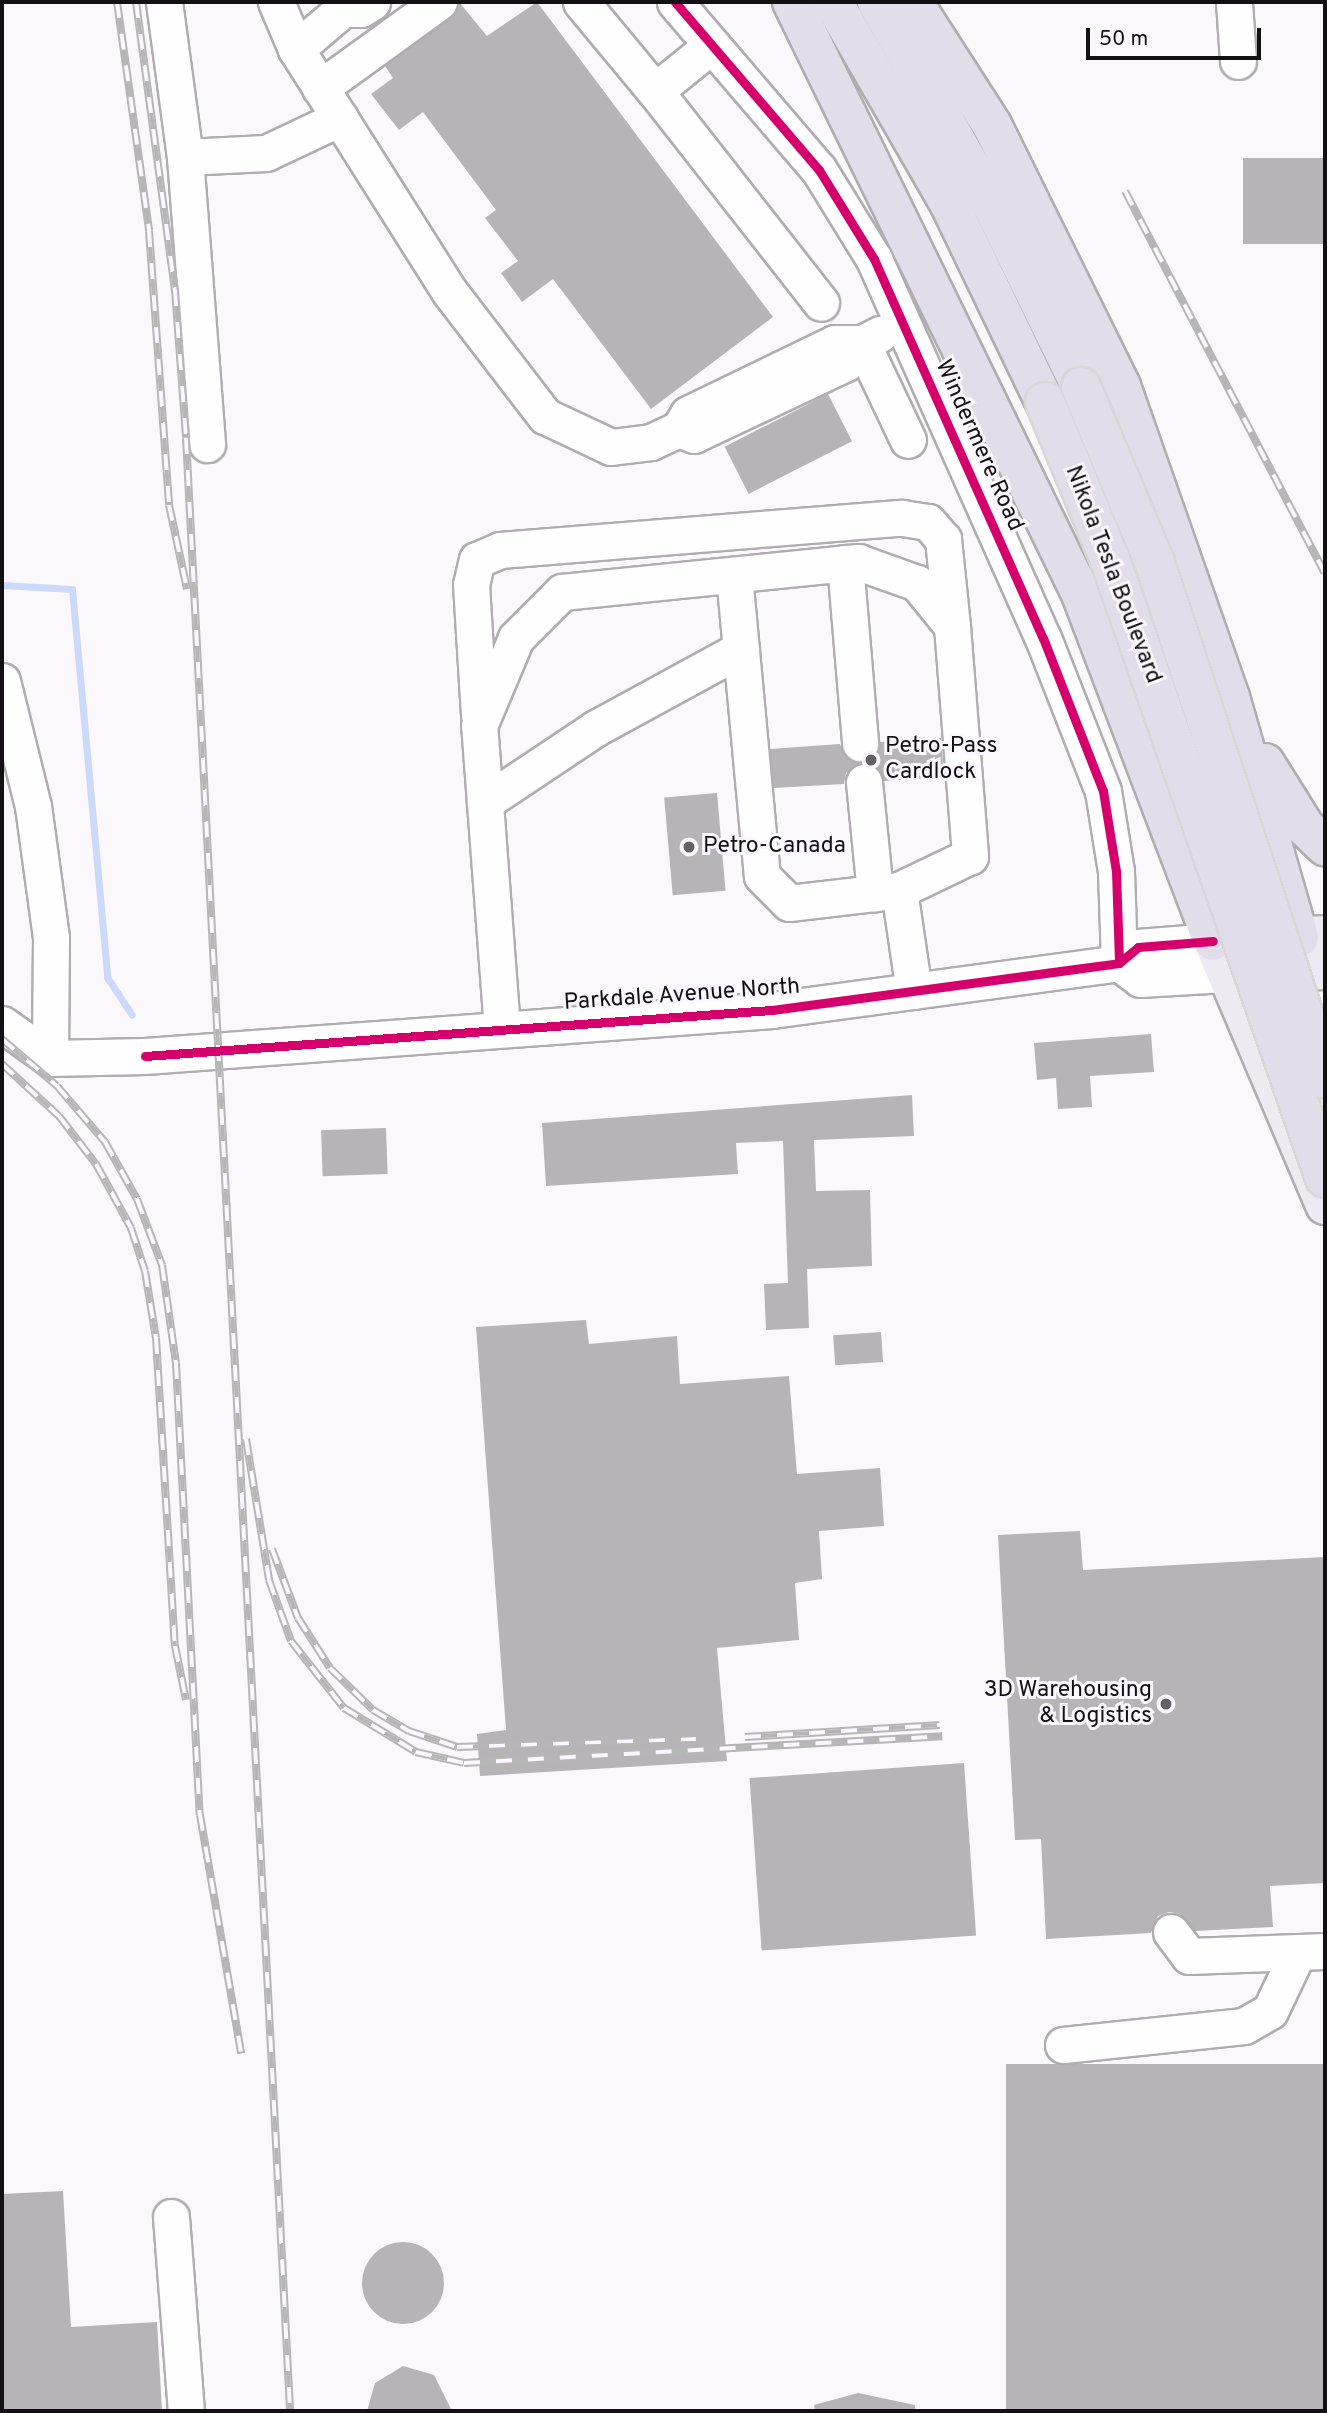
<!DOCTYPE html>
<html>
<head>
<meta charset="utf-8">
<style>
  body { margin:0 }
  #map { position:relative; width:1327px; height:2413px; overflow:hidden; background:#fbf8fc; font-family:Overpass,sans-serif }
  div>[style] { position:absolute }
  .stream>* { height:7px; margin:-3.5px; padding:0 3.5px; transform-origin:3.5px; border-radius:3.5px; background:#cbdafa }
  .building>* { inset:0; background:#b7b4b7; transform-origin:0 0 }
  .round { border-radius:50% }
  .roads { filter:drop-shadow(2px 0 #b0adb1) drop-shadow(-2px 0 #b0adb1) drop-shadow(0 2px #b0adb1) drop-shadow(0 -2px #b0adb1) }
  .minor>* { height:35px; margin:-17.5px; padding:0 17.5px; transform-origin:17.5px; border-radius:17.5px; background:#fefeff }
  .major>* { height:38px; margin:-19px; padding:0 19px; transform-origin:19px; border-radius:19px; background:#edeaf2 }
  .highway>* { height:38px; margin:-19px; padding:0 19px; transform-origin:19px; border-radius:19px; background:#e1dee9 }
  .rail>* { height:8px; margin-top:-4px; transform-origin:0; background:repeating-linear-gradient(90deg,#fcf6fe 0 16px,#b6b6b6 0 32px); box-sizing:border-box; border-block:2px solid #b6b6b6 }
  .bridges { filter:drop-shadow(2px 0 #d7d6d8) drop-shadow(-2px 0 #d7d6d8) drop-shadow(0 2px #d7d6d8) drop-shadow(0 -2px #d7d6d8) }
  .highway-bridge>* { height:38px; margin:-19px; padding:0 19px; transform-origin:19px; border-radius:19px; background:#e1dee9 }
  .cycleway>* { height:9px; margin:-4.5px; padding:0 4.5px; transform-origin:4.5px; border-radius:4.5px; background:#d6006c }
  .dots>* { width:19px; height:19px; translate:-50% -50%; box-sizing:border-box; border:4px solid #fcf6fe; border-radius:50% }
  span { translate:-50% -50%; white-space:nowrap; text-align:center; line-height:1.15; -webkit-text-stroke:6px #fcf6fe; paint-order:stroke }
  .street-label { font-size:23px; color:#121013 }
  .poi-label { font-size:23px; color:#121013 }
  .left { translate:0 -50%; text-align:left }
  .right { translate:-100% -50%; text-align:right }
  .frame { position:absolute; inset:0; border:4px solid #121013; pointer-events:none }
  .scale { position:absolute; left:1086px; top:28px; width:175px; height:32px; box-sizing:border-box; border:4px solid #121013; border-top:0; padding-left:9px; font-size:21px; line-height:24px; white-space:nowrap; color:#121013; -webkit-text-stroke:5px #fcf6fe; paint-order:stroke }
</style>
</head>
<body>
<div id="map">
  <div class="stream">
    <div style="left:2px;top:585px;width:70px;rotate:3.3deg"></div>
    <div style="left:72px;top:589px;width:390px;rotate:84.8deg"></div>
    <div style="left:107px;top:977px;width:45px;rotate:56.7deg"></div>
  </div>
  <div class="building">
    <div style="clip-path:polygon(459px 2px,487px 36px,537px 2px,773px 317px,651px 409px,553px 279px,522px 302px,501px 273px,518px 261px,485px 218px,496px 210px,423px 112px,399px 130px,371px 94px,393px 78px,385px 66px,451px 18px)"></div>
    <div style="left:1325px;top:158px;width:86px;height:82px;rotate:90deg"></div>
    <div style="left:828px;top:394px;width:53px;height:116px;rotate:63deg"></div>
    <div style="clip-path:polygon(941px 738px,944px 777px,884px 781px,880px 770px,864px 762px,878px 752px,880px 742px)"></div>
    <div style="clip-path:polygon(840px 744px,844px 755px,860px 763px,846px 773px,844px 784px,774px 788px,770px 749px)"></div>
    <div style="left:717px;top:793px;width:98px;height:53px;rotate:85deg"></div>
    <div style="clip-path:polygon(1151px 1034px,1154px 1072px,1090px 1076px,1092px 1107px,1058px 1109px,1056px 1078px,1037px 1080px,1034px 1043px)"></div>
    <div style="clip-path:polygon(912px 1095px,914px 1136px,814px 1140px,816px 1191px,870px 1190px,872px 1266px,807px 1269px,809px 1328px,766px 1330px,764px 1284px,788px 1283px,783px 1141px,736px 1143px,738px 1174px,546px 1186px,542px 1123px)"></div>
    <div style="left:386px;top:1128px;width:46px;height:65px;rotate:88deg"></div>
    <div style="clip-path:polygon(586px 1320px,589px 1344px,677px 1336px,680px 1384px,789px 1376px,797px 1474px,880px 1468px,884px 1526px,819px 1531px,822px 1579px,795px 1583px,799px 1640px,717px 1648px,727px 1761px,480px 1776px,477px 1734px,506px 1730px,476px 1327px)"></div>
    <div style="left:881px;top:1332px;width:30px;height:48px;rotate:86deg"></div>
    <div style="clip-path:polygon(1080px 1531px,1083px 1570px,1325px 1557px,1325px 1883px,1270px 1886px,1273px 1927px,1195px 1931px,1180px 1914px,1169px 1912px,1158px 1916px,1151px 1933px,1046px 1939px,1041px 1839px,1015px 1840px,998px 1535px)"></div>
    <div style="left:964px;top:1763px;width:173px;height:215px;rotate:86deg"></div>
    <div style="left:1325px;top:2064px;width:347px;height:319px;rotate:90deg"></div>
    <div style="clip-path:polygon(63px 2191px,71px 2327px,157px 2322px,162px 2411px,2px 2411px,2px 2194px)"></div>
    <div class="round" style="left:362px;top:2242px;width:82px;height:82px"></div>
    <div style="clip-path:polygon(403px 2366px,434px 2375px,452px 2411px,367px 2411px,375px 2383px)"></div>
    <div style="clip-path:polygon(858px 2393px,915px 2405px,915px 2411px,815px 2411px,814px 2405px)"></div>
  </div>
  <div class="roads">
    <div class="minor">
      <div style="left:164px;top:2px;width:156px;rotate:82.3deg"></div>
      <div style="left:185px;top:157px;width:81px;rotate:-2.8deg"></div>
      <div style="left:266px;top:153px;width:82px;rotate:-25.3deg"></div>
      <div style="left:276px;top:2px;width:51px;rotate:66.9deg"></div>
      <div style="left:344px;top:2px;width:7px;rotate:98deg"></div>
      <div style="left:343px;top:9px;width:18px"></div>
      <div style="left:361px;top:9px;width:13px;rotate:-32deg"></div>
      <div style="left:581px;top:2px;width:116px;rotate:50.3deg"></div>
      <div style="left:675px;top:2px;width:221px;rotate:49.4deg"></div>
      <div style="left:819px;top:170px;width:105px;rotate:58.3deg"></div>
      <div style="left:874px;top:259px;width:415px;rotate:66deg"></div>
      <div style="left:1043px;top:638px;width:164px;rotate:68.6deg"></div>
      <div style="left:1103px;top:791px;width:81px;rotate:80.8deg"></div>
      <div style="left:1116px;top:871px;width:92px;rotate:88.1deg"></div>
      <div style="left:1234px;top:2px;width:59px;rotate:86.1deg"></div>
      <div style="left:343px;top:9px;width:62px;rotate:139.6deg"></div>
      <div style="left:296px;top:49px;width:286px;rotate:57.7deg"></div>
      <div style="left:449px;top:291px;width:158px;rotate:52.5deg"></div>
      <div style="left:545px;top:416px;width:73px;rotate:25.2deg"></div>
      <div style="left:611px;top:447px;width:40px;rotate:-7.1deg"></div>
      <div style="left:651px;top:442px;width:31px;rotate:-25deg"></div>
      <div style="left:679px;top:429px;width:17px;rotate:-59deg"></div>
      <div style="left:688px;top:414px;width:163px;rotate:-25.8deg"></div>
      <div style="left:835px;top:343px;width:27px"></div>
      <div style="left:862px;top:343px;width:26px;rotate:129deg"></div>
      <div style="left:846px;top:363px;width:168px;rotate:154.7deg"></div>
      <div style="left:694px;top:435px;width:16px;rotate:-158deg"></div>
      <div style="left:712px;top:45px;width:73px;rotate:141.1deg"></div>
      <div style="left:655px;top:91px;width:269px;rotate:51.9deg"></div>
      <div style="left:320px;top:88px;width:147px;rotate:-35.9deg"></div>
      <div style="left:185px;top:157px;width:288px;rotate:85.6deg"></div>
      <div style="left:880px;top:334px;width:20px;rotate:153deg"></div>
      <div style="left:862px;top:343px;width:107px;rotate:64.6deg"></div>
      <div style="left:845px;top:563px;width:181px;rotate:85.2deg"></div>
      <div style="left:734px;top:575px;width:302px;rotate:84.7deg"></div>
      <div style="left:762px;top:876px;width:38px;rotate:45deg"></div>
      <div style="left:789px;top:903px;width:111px;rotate:-6.7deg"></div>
      <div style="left:2px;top:681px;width:129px;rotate:76.1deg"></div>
      <div style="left:33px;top:806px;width:133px;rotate:82.2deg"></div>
      <div style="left:51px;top:938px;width:120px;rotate:90.5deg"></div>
      <div style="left:479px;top:715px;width:130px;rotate:-93.5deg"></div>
      <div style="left:471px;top:585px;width:26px;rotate:-77deg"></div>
      <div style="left:477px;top:560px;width:25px;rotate:-23deg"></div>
      <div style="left:500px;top:550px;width:403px;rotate:-4.6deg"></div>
      <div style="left:902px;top:518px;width:26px;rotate:9deg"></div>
      <div style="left:928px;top:522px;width:23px;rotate:49deg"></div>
      <div style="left:943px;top:539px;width:87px;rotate:84.1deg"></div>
      <div style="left:864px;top:782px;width:112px;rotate:84.3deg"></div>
      <div style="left:485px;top:802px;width:133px;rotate:-33.7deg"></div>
      <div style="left:596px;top:728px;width:165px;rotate:-28.6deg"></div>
      <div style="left:1119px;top:963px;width:26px;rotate:37deg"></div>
      <div style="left:1140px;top:979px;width:86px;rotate:-3.3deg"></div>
      <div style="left:2px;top:1024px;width:59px;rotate:35.3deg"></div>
      <div style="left:50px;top:1058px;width:95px;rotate:-1.2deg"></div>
      <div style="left:145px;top:1056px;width:629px;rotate:-4.2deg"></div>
      <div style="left:772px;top:1010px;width:350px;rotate:-7.7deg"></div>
      <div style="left:1119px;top:963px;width:25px;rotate:-40deg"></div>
      <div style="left:1138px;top:947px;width:75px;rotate:-4.6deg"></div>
      <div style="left:502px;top:1029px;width:304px;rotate:-94.3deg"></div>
      <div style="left:479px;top:726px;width:95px;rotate:-67.2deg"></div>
      <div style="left:516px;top:638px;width:65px;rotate:-45deg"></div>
      <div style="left:562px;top:592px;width:298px;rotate:-5.8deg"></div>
      <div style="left:858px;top:562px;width:63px;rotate:19.6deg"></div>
      <div style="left:917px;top:583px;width:55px;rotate:50.9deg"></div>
      <div style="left:952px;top:626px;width:231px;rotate:85.5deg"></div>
      <div style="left:970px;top:856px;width:79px;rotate:154.4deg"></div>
      <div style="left:899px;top:890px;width:102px;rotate:81.6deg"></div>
      <div style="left:1171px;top:1932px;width:30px;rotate:53deg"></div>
      <div style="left:1189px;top:1956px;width:109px;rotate:-2.1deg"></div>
      <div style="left:1063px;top:2045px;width:182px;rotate:-6deg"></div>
      <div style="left:1244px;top:2026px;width:30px;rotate:-30deg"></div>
      <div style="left:1270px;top:2011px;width:65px;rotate:-64.6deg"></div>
      <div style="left:1298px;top:1952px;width:27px;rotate:-2deg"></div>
      <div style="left:171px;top:2217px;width:195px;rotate:85.6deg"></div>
    </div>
    <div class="major">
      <div style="left:1264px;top:939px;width:61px;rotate:-3.8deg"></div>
      <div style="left:1213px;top:941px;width:287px;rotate:67deg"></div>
      <div style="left:1256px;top:973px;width:69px;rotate:-2.5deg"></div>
      <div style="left:1301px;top:1050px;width:63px;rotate:67.5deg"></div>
    </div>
    <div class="highway">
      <div style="left:792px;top:2px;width:659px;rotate:63.98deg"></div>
      <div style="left:1081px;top:594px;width:371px;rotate:69.2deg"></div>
      <div style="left:833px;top:2px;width:234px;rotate:60deg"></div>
      <div style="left:950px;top:205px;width:219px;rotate:64.3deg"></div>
      <div style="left:877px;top:2px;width:229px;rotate:60.4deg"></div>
      <div style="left:990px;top:201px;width:207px;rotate:63.9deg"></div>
      <div style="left:913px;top:2px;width:146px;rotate:57.3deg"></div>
      <div style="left:992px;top:125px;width:291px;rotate:63.7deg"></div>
      <div style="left:1121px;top:386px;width:330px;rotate:70.7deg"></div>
      <div style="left:1230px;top:697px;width:250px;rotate:74deg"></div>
      <div style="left:1265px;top:763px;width:75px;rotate:58deg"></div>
      <div style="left:1305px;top:827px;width:28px;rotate:44deg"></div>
    </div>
  </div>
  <div class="rail">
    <div style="left:117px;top:2px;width:231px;rotate:82deg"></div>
    <div style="left:149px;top:231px;width:275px;rotate:85.8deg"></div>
    <div style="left:169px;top:505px;width:86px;rotate:77.9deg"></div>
    <div style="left:136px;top:2px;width:291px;rotate:82.3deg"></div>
    <div style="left:175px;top:290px;width:148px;rotate:85.7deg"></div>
    <div style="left:186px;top:438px;width:1976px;rotate:86.98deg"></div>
    <div style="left:1125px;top:191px;width:431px;rotate:62.4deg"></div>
    <div style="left:2px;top:1039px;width:72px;rotate:40.5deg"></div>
    <div style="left:57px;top:1086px;width:74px;rotate:49.4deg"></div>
    <div style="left:105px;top:1142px;width:65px;rotate:60.7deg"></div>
    <div style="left:137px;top:1199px;width:71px;rotate:69.3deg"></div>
    <div style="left:162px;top:1265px;width:99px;rotate:81.9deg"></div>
    <div style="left:176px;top:1363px;width:453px;rotate:87deg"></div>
    <div style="left:200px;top:1815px;width:242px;rotate:80.2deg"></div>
    <div style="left:2px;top:1064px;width:77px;rotate:42.4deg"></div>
    <div style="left:59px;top:1116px;width:61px;rotate:52.4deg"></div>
    <div style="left:96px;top:1164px;width:73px;rotate:61.3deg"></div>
    <div style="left:131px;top:1228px;width:45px;rotate:72deg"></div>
    <div style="left:145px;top:1271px;width:68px;rotate:80.7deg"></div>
    <div style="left:156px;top:1338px;width:309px;rotate:86.5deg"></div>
    <div style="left:175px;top:1646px;width:55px;rotate:78.5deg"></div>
    <div style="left:246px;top:1439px;width:143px;rotate:80.7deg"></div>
    <div style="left:269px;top:1580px;width:65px;rotate:70.2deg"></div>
    <div style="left:291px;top:1641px;width:85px;rotate:51.7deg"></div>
    <div style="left:344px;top:1708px;width:84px;rotate:31.4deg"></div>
    <div style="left:416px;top:1752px;width:49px;rotate:12.9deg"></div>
    <div style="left:464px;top:1763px;width:479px;rotate:-3.2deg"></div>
    <div style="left:272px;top:1549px;width:74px;rotate:69.4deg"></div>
    <div style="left:298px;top:1618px;width:59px;rotate:57.4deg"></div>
    <div style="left:330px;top:1668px;width:60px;rotate:44.3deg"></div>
    <div style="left:373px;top:1710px;width:42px;rotate:30.3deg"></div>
    <div style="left:409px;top:1731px;width:51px;rotate:18.4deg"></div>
    <div style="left:457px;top:1747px;width:239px;rotate:-1.9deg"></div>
    <div style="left:745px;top:1737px;width:195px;rotate:-3.5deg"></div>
  </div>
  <div class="bridges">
    <div class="highway-bridge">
      <div style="left:1081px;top:387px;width:191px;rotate:67.2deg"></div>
      <div style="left:1155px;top:563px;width:543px;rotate:71.77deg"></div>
      <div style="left:1045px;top:402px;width:171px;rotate:67.6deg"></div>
      <div style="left:1110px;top:560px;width:654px;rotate:70.82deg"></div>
    </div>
  </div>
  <div class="cycleway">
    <div style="left:675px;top:2px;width:221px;rotate:49.4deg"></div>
    <div style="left:819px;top:170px;width:105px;rotate:58.3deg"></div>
    <div style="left:874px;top:259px;width:415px;rotate:66deg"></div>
    <div style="left:1043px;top:638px;width:164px;rotate:68.6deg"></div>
    <div style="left:1103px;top:791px;width:81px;rotate:80.8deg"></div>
    <div style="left:1116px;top:871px;width:92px;rotate:88.1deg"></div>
    <div style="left:145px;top:1056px;width:629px;rotate:-4.2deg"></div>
    <div style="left:772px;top:1010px;width:350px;rotate:-7.7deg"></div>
    <div style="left:1119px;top:963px;width:25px;rotate:-40deg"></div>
    <div style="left:1138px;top:947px;width:75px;rotate:-4.6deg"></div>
  </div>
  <div class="dots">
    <div style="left:871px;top:760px;background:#646165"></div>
    <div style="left:689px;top:847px;background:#646165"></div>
    <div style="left:1166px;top:1704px;background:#646165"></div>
  </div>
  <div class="street-label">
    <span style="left:978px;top:446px;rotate:66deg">Windermere Road</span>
    <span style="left:1112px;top:575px;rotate:69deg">Nikola Tesla Boulevard</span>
    <span style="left:682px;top:996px;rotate:-4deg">Parkdale Avenue North</span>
  </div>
  <div class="poi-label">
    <span class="left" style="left:885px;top:760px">Petro-Pass<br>Cardlock</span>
    <span class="left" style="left:703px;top:847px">Petro-Canada</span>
    <span class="right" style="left:1152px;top:1704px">3D Warehousing<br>&amp; Logistics</span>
  </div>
  <div class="frame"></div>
  <div class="scale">50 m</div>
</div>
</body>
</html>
